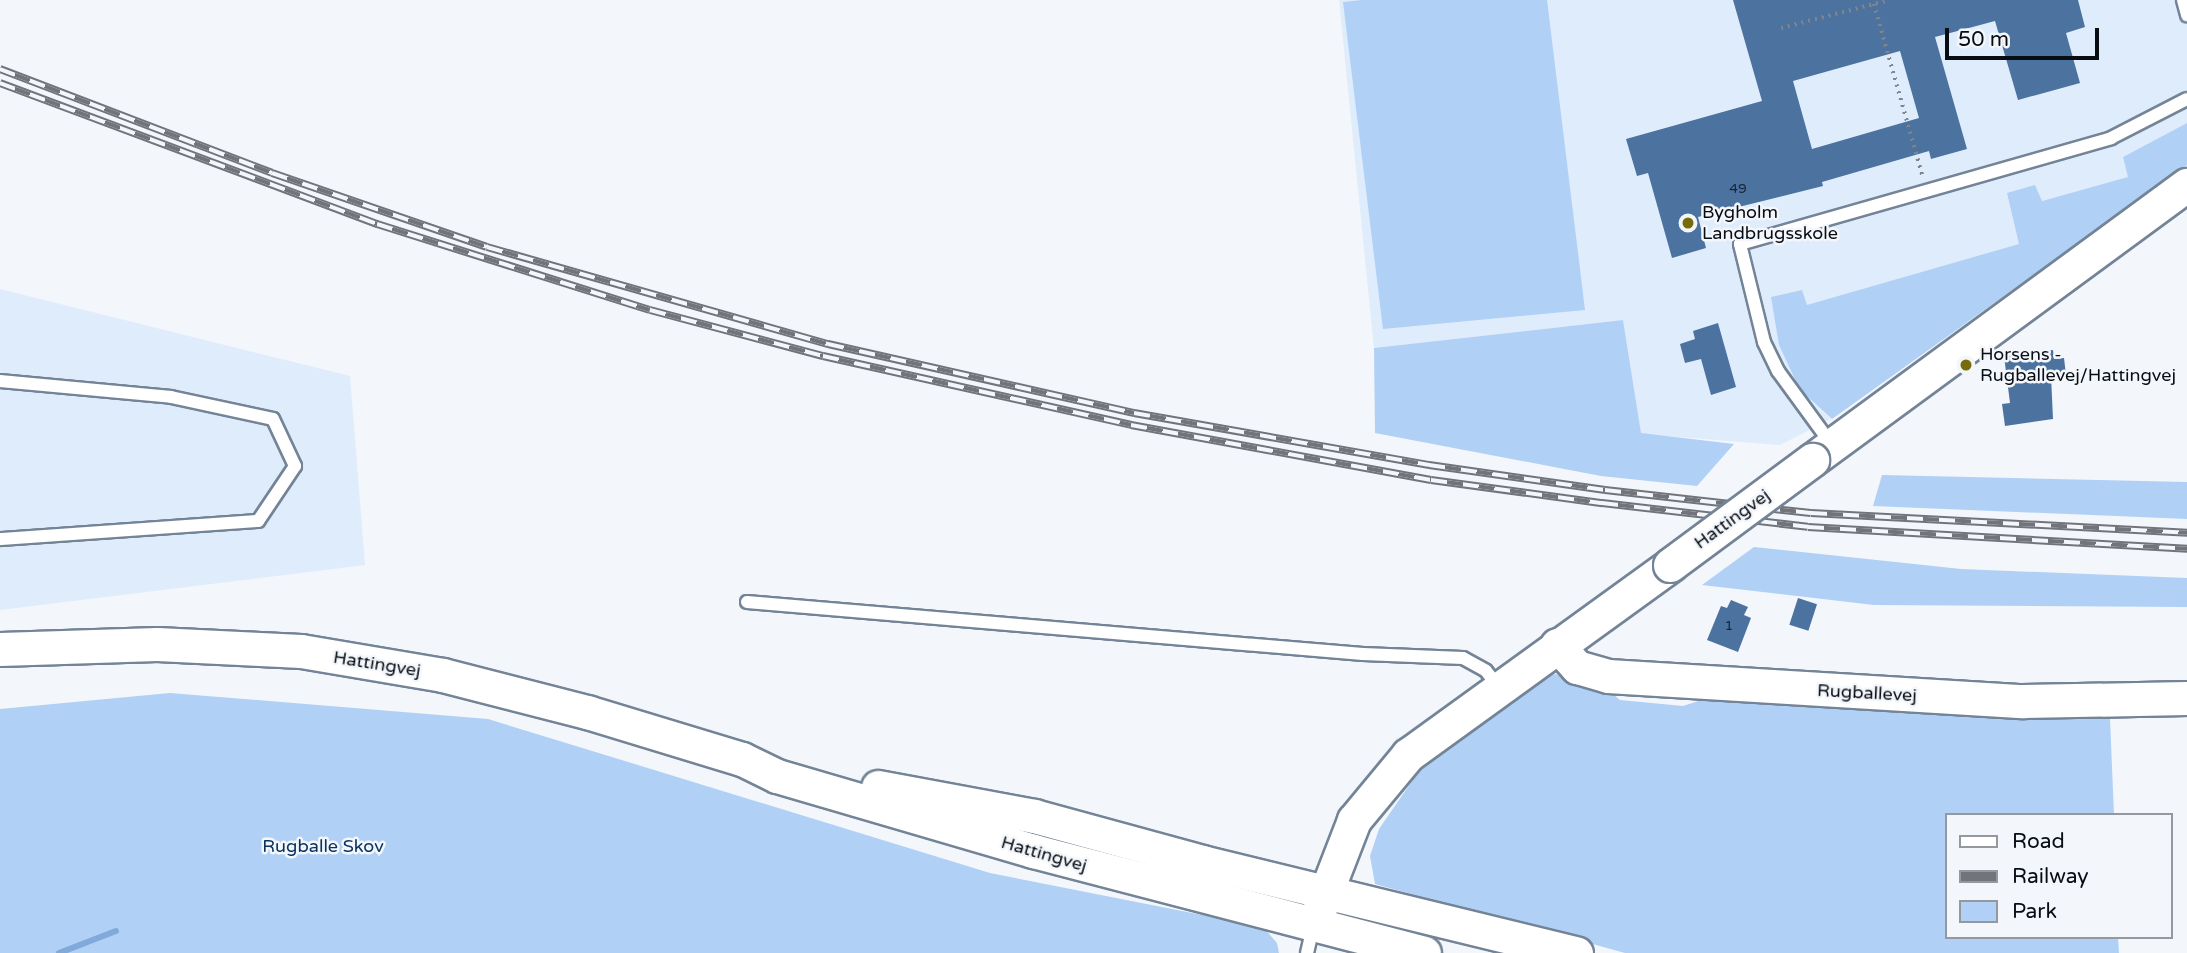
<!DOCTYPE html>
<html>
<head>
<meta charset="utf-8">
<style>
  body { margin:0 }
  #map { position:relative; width:2187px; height:953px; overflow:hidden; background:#f3f6fb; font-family:"Varela Round",sans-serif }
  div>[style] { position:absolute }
  .built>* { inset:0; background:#dfecfc }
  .green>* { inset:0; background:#b0d0f6 }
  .stream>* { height:6px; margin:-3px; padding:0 3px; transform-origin:3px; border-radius:3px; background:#81a9d9 }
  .building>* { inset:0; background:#4c729f; transform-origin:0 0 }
  .path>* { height:3.5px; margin-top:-1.75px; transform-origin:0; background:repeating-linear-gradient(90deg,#81858b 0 2px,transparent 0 7px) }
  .roads { filter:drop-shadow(2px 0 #748497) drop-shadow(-2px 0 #748497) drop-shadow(0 2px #748497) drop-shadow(0 -2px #748497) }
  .lane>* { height:12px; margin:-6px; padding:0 6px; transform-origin:6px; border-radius:6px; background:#fff }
  .secondary>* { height:33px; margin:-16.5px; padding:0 16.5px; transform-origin:16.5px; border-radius:16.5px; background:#fff }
  .rail>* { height:8px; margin-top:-4px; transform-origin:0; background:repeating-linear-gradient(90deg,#f3f6fb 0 16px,#71757b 0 32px); box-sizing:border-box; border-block:2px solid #71757b }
  .bridges { filter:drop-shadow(2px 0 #748497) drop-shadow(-2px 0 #748497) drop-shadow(0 2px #748497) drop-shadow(0 -2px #748497) }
  .secondary-bridge>* { height:33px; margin:-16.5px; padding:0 16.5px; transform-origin:16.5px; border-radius:16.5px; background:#fff }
  .dots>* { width:19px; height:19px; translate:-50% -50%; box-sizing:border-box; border:4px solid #f3f6fb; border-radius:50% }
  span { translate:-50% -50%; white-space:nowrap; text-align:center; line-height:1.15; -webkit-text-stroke:5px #f3f6fb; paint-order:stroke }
  .number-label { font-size:14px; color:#192637 }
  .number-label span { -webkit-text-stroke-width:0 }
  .poi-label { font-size:18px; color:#080d14 }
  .left { translate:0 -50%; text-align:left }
  .street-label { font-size:18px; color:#080d14 }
  .park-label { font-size:18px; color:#093460 }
  .legend { position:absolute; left:1945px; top:813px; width:228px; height:126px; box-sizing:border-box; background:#f3f6fb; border:2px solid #95999f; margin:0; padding:9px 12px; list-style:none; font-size:21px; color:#080d14 }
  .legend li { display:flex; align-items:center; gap:14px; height:35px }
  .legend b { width:35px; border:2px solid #95999f }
  .scale { position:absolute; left:1945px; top:28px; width:154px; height:32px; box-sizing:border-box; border:4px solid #080d14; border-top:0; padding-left:9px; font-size:21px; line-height:24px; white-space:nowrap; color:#080d14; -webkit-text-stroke:5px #f3f6fb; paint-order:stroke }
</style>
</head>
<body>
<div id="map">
  <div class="built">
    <div style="clip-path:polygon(1339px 0,2187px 0,2187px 123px,2123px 157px,2129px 177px,2041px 201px,2007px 193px,2020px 244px,1806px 306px,1799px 390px,1831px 419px,1780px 445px,1641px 434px,1623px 320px,1374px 348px)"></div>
    <div style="clip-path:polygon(0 289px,350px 376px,365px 565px,0 610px)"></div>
  </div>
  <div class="green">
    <div style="clip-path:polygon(1362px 0,1547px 0,1585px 310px,1383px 329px,1343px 2px)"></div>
    <div style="clip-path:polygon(2187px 123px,2187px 165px,1832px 419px,1800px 390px,1779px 345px,1771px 297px,1802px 290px,1807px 305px,2019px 244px,2007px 193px,2035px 185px,2042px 201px,2128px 177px,2123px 157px)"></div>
    <div style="clip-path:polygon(1623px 320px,1641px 433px,1734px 444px,1697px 486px,1601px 476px,1375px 433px,1374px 348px)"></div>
    <div style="clip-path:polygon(1882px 475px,2187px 482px,2187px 519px,1873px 506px)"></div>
    <div style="clip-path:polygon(1754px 547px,1961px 569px,2187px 578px,2187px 607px,1874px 605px,1702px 585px)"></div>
    <div style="clip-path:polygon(1555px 674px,1602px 685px,1620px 700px,1683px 706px,1711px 697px,2110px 718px,2114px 815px,1947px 815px,1947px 937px,2118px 937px,2119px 953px,1625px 953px,1375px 884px,1370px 856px,1379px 829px,1419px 771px,1465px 732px,1541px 679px)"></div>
    <div style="clip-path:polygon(170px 693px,488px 719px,990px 873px,1263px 927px,1277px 943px,1279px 953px,0 953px,0 709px)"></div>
  </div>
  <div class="stream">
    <div style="left:59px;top:953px;width:61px;rotate:-21.1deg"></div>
  </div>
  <div class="building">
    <div style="clip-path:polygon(evenodd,1733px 0,2078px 0,2085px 27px,2066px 33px,2080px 83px,2018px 100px,1995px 21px,1935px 37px,1967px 149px,1931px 159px,1929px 151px,1822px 182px,1823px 186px,1698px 217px,1706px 248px,1672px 258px,1648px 173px,1637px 176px,1626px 139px,1762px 101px,1733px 0,1900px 51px,1919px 118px,1812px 149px,1793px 81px,1900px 51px)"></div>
    <div style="clip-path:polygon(1718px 323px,1736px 387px,1711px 395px,1701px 359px,1685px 363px,1680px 344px,1695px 339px,1693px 331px)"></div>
    <div style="clip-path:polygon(2053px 350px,2054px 359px,2064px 358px,2066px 375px,2051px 376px,2053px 419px,2005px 426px,2002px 404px,2010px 403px,2004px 356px)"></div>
    <div style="left:1798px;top:598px;width:20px;height:28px;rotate:18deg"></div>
    <div style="clip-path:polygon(1731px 600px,1748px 607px,1744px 615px,1751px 618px,1738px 652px,1707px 640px,1721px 606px,1727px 608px)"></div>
  </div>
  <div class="path">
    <div style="left:1874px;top:4px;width:180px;rotate:74.2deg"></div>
    <div style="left:1781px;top:28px;width:112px;rotate:-14.5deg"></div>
  </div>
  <div class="roads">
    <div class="lane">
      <div style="left:2183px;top:0;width:16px;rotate:75deg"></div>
      <div style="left:0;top:381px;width:172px;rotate:5.3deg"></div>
      <div style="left:171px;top:397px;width:104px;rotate:12.2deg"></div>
      <div style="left:273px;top:419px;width:52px;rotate:64.9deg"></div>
      <div style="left:295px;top:466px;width:66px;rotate:123.9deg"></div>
      <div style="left:258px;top:521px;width:259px;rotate:176deg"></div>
      <div style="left:1832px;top:445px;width:92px;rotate:-126.1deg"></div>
      <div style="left:1778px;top:371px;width:32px;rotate:-116deg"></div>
      <div style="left:1764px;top:342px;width:101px;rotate:-103.8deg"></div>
      <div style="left:1740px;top:244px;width:386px;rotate:-15.9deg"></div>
      <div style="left:2111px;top:138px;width:85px;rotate:-27.2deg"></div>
      <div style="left:747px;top:602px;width:618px;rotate:4.83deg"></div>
      <div style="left:1363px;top:654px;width:100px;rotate:2.3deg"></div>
      <div style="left:1463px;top:658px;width:26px;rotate:29deg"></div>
      <div style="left:1486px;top:671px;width:19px;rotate:51deg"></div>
      <div style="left:1307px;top:953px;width:26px;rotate:-77deg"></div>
    </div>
    <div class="secondary">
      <div style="left:1812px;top:460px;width:465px;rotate:-36.3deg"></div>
      <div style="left:1557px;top:645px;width:30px;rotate:48deg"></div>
      <div style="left:1577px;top:667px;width:32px;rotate:16deg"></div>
      <div style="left:1608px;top:676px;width:415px;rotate:3.5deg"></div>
      <div style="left:2022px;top:701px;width:165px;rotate:-1deg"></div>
      <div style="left:0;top:649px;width:157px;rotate:-1.8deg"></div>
      <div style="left:157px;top:644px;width:144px;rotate:2.8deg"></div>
      <div style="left:301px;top:651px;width:144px;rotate:9.6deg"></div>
      <div style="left:443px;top:675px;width:149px;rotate:14.4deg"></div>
      <div style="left:587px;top:712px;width:162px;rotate:16.9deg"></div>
      <div style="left:742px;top:759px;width:39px;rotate:26deg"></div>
      <div style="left:777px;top:776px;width:267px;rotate:16.3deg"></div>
      <div style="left:1033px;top:851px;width:404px;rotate:14.6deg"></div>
      <div style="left:878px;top:787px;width:159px;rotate:10.5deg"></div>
      <div style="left:1034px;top:816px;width:174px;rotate:15.3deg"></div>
      <div style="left:1202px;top:862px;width:385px;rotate:13.7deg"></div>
      <div style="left:1318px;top:913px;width:100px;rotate:-68.8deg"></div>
      <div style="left:1354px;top:820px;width:85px;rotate:-50.3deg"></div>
      <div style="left:1408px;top:755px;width:324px;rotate:-35.9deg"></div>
    </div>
  </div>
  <div class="rail">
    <div style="left:0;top:69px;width:291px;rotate:20.9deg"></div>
    <div style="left:272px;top:173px;width:227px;rotate:19deg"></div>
    <div style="left:487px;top:247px;width:355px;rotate:15.9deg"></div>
    <div style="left:828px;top:344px;width:314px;rotate:12.7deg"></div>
    <div style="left:1134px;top:413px;width:300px;rotate:10deg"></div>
    <div style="left:1429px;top:465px;width:178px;rotate:8.1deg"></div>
    <div style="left:1605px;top:490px;width:207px;rotate:6.4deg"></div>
    <div style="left:1811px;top:513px;width:377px;rotate:3deg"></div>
    <div style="left:0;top:83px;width:403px;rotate:20.5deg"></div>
    <div style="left:377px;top:224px;width:286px;rotate:17.5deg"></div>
    <div style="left:650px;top:310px;width:179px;rotate:14.9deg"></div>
    <div style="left:823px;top:356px;width:316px;rotate:12.6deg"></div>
    <div style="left:1131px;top:425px;width:305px;rotate:10.4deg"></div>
    <div style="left:1431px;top:480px;width:173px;rotate:7.7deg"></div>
    <div style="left:1602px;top:503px;width:207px;rotate:6.6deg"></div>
    <div style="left:1808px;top:527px;width:380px;rotate:3.3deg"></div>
  </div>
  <div class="bridges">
    <div class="secondary-bridge">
      <div style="left:1670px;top:565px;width:177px;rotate:-36.5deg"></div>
    </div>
  </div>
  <div class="dots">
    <div style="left:1688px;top:223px;background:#766d09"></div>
    <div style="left:1966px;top:365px;background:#766d09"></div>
  </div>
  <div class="number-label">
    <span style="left:1738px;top:189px">49</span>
    <span style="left:1729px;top:626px">1</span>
  </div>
  <div class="poi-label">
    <span class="left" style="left:1702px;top:223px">Bygholm<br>Landbrugsskole</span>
    <span class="left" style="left:1980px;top:365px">Horsens -<br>Rugballevej/Hattingvej</span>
  </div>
  <div class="street-label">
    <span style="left:1732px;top:519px;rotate:-36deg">Hattingvej</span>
    <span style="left:377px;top:664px;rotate:9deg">Hattingvej</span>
    <span style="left:1867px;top:693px;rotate:3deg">Rugballevej</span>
    <span style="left:1044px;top:854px;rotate:16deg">Hattingvej</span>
  </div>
  <div class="park-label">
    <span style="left:323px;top:846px">Rugballe Skov</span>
  </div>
  <ul class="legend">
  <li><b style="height:9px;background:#fff"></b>Road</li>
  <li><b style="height:9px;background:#71757b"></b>Railway</li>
  <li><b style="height:19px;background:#b0d0f6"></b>Park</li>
  </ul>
  <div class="scale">50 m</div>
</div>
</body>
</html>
